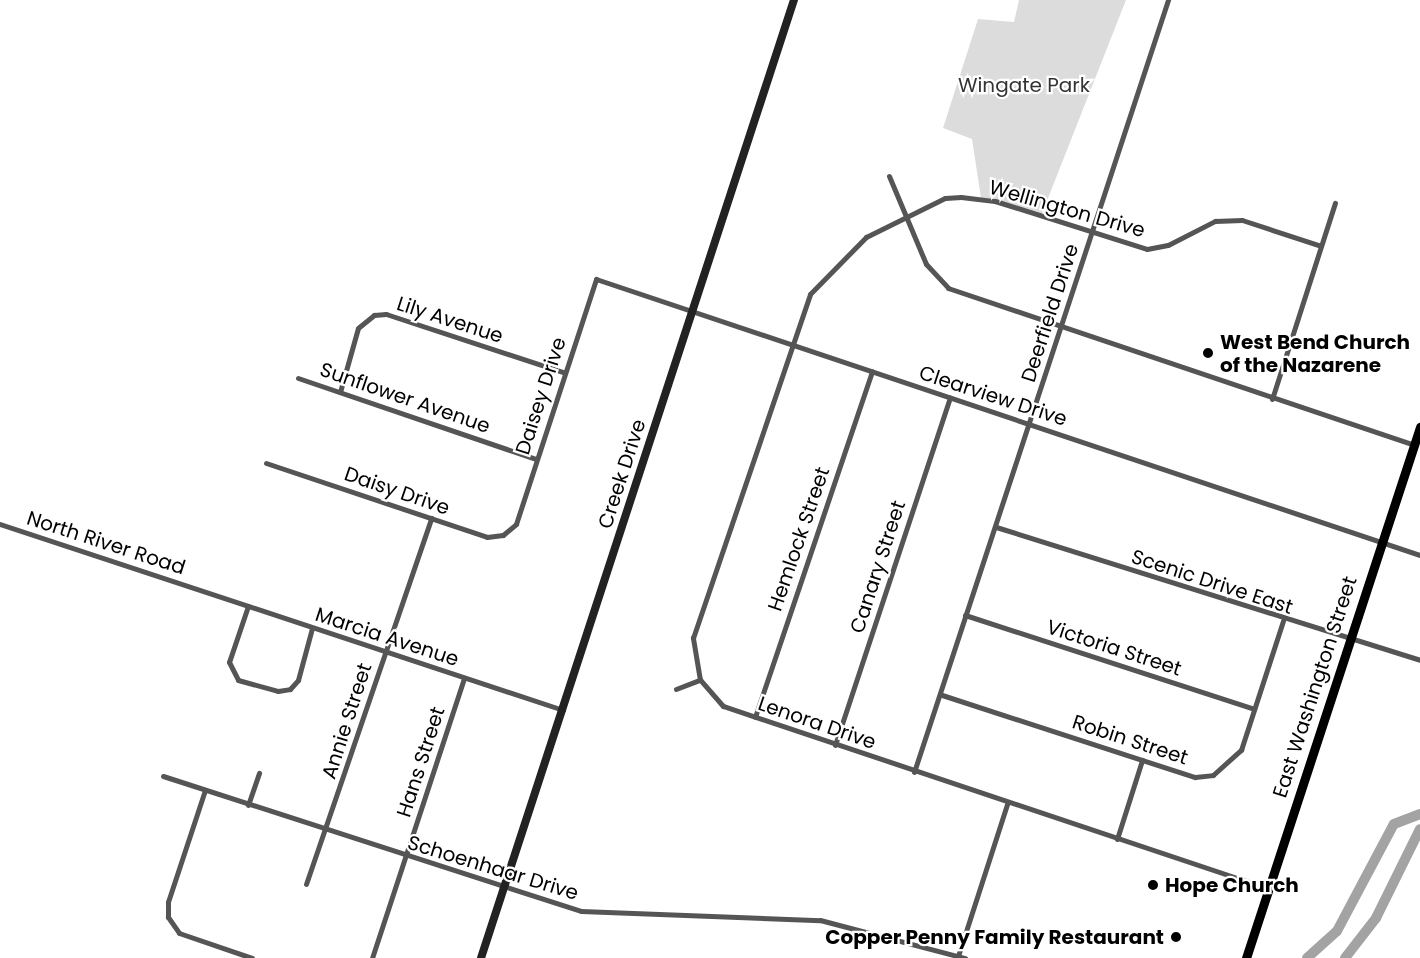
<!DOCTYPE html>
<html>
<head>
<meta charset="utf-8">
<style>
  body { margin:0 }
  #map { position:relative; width:1420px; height:958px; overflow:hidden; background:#fff; font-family:Poppins,sans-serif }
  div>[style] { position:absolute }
  .green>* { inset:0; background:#dcdcdc }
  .river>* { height:10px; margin:-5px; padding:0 5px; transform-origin:5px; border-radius:5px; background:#a3a3a3 }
  .street>* { height:5px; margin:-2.5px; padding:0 2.5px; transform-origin:2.5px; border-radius:2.5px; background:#555 }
  .secondary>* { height:8px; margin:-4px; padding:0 4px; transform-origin:4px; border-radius:4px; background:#222 }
  .primary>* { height:9px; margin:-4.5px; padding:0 4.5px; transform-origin:4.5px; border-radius:4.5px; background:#000 }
  .dots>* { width:16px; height:16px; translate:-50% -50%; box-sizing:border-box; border:3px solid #fff; border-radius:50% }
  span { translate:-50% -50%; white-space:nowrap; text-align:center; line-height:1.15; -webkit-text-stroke:4.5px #fff; paint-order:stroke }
  .park-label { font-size:20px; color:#333 }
  .street-label { font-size:20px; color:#000 }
  .poi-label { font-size:20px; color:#000; font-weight:700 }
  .left { translate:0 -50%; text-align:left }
  .right { translate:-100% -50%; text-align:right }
</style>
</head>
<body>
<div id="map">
  <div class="green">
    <div style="clip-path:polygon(1019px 0,1126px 0,1041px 216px,981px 198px,972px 139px,943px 128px,978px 19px,1014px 22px)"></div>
  </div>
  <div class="river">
    <div style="left:1307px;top:958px;width:40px;rotate:-42deg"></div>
    <div style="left:1337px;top:931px;width:121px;rotate:-62deg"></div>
    <div style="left:1394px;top:824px;width:28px;rotate:-21deg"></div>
    <div style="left:1345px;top:958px;width:51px;rotate:-52.2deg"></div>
    <div style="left:1376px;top:918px;width:99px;rotate:-63.7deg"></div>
  </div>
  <div class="street">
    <div style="left:889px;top:176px;width:95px;rotate:67.2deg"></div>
    <div style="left:926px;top:264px;width:33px;rotate:47deg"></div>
    <div style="left:948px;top:288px;width:492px;rotate:18.6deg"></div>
    <div style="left:298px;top:378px;width:251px;rotate:18.8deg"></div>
    <div style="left:340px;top:392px;width:66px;rotate:-74.3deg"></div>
    <div style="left:358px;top:328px;width:21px;rotate:-39deg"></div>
    <div style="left:374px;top:315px;width:12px;rotate:-5deg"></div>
    <div style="left:386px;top:314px;width:188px;rotate:18.2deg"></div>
    <div style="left:1272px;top:399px;width:206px;rotate:-72.2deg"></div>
    <div style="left:266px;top:463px;width:233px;rotate:18.5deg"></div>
    <div style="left:487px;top:537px;width:16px;rotate:-7deg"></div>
    <div style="left:503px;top:535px;width:17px;rotate:-40deg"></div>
    <div style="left:516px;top:524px;width:258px;rotate:-71.9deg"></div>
    <div style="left:596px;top:279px;width:869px;rotate:18.52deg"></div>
    <div style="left:0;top:524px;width:593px;rotate:18.28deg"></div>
    <div style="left:996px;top:527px;width:444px;rotate:17.4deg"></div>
    <div style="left:248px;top:606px;width:59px;rotate:108.7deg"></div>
    <div style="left:229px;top:662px;width:20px;rotate:63deg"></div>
    <div style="left:238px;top:680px;width:41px;rotate:15.4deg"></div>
    <div style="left:278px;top:691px;width:12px;rotate:-9deg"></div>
    <div style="left:290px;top:689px;width:12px;rotate:-48deg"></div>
    <div style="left:298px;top:680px;width:54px;rotate:-74.9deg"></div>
    <div style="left:965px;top:615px;width:304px;rotate:18deg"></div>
    <div style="left:676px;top:689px;width:26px;rotate:-21deg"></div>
    <div style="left:942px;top:695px;width:266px;rotate:18deg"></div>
    <div style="left:1195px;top:777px;width:18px;rotate:-6deg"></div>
    <div style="left:1213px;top:775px;width:38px;rotate:-42deg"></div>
    <div style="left:1241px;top:750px;width:136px;rotate:-72deg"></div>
    <div style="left:755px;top:717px;width:365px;rotate:-71.3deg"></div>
    <div style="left:835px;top:745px;width:366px;rotate:-71.7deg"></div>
    <div style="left:914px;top:772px;width:813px;rotate:-71.79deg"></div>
    <div style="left:163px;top:776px;width:439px;rotate:17.9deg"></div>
    <div style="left:581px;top:911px;width:239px;rotate:2.2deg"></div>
    <div style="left:820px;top:920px;width:150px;rotate:14.7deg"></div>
    <div style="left:205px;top:790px;width:118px;rotate:108.3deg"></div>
    <div style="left:168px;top:902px;width:15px;rotate:90deg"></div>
    <div style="left:168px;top:917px;width:19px;rotate:55deg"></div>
    <div style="left:179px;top:933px;width:77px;rotate:18.9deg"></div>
    <div style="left:248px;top:805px;width:34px;rotate:-71deg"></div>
    <div style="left:1117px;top:839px;width:83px;rotate:-72.4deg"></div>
    <div style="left:306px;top:884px;width:387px;rotate:-71.1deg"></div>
    <div style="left:1270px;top:889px;width:577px;rotate:-161.5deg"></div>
    <div style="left:723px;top:706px;width:35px;rotate:-131deg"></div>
    <div style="left:700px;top:680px;width:43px;rotate:-99.5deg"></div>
    <div style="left:693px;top:638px;width:363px;rotate:-71.2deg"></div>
    <div style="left:810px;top:294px;width:80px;rotate:-45.5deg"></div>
    <div style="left:866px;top:237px;width:88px;rotate:-26.3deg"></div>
    <div style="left:945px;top:198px;width:16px;rotate:-4deg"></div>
    <div style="left:961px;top:197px;width:34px;rotate:7deg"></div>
    <div style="left:995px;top:201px;width:159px;rotate:17.5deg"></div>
    <div style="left:1147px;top:249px;width:21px;rotate:-11deg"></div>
    <div style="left:1168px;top:245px;width:53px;rotate:-27.1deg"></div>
    <div style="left:1215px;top:221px;width:27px;rotate:-2deg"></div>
    <div style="left:1242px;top:220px;width:83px;rotate:18.2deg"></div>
    <div style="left:958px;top:956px;width:160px;rotate:-72.1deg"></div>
    <div style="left:372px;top:958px;width:295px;rotate:-71.8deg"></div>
  </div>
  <div class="secondary">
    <div style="left:481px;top:958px;width:1008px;rotate:-71.91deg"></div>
  </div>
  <div class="primary">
    <div style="left:1246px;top:958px;width:559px;rotate:-71.86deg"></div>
  </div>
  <div class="dots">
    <div style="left:1208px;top:353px;background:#000"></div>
    <div style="left:1153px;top:885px;background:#000"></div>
    <div style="left:1176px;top:937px;background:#000"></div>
  </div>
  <div class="park-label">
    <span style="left:1024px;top:85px">Wingate Park</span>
  </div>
  <div class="street-label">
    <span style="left:1067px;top:209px;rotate:16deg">Wellington Drive</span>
    <span style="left:1050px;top:313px;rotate:-72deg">Deerfield Drive</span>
    <span style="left:450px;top:320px;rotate:18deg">Lily Avenue</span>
    <span style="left:541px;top:396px;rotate:-72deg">Daisey Drive</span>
    <span style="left:993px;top:396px;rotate:18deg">Clearview Drive</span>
    <span style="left:405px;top:398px;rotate:19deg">Sunflower Avenue</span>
    <span style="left:622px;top:474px;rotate:-72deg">Creek Drive</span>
    <span style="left:397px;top:491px;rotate:19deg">Daisy Drive</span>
    <span style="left:799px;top:539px;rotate:-71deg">Hemlock Street</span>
    <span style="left:106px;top:543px;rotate:18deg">North River Road</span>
    <span style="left:878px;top:567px;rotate:-72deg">Canary Street</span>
    <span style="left:1212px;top:582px;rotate:18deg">Scenic Drive East</span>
    <span style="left:387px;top:637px;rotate:18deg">Marcia Avenue</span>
    <span style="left:1114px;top:648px;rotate:18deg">Victoria Street</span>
    <span style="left:1315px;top:687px;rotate:-72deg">East Washington Street</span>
    <span style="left:347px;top:721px;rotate:-72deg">Annie Street</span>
    <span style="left:817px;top:723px;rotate:19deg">Lenora Drive</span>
    <span style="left:1130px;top:740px;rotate:18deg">Robin Street</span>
    <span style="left:421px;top:762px;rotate:-72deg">Hans Street</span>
    <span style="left:493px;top:868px;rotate:17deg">Schoenhaar Drive</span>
  </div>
  <div class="poi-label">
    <span class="left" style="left:1220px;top:354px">West Bend Church<br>of the Nazarene</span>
    <span class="left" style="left:1165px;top:885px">Hope Church</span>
    <span class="right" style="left:1164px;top:937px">Copper Penny Family Restaurant</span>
  </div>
</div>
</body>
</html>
